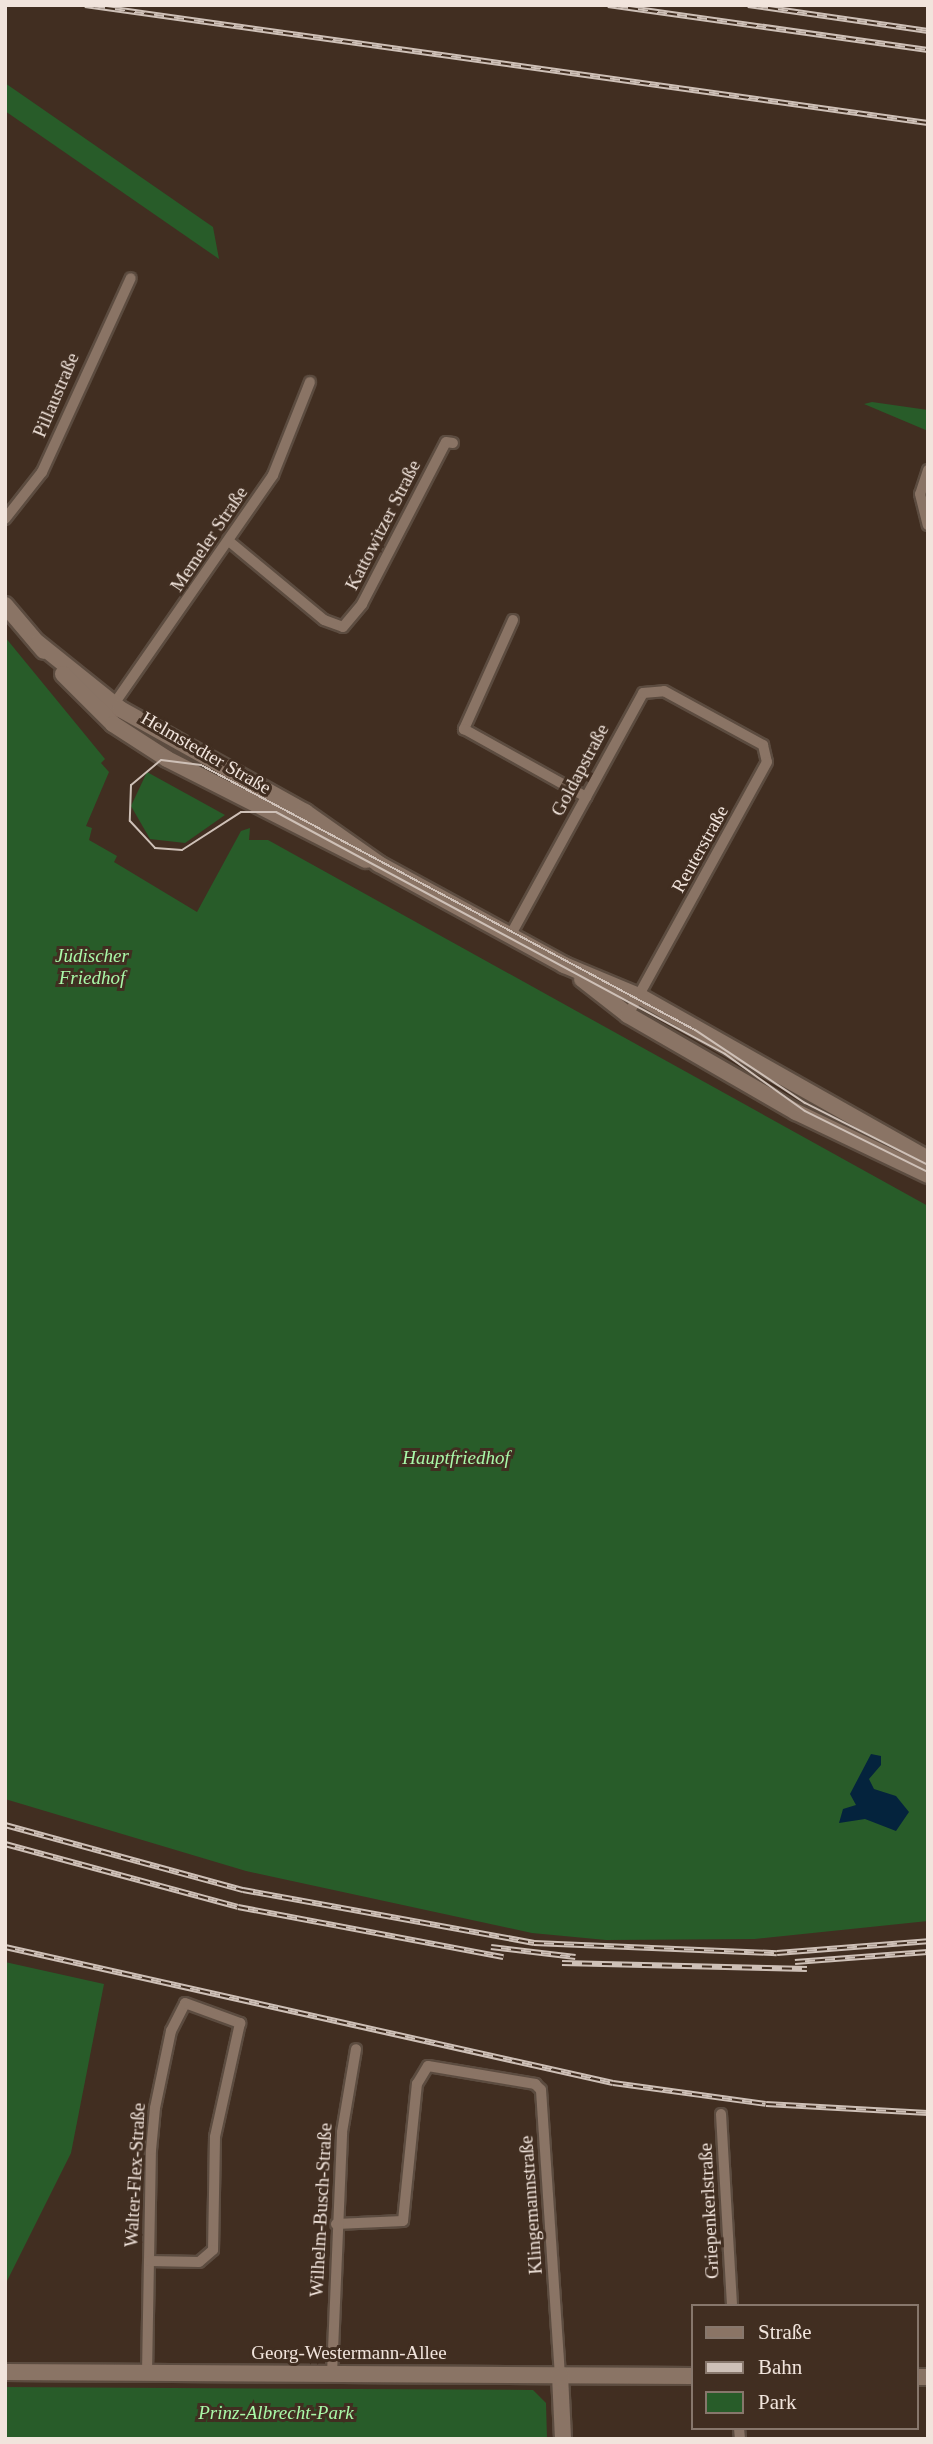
<!DOCTYPE html>
<html>
<head>
<meta charset="utf-8">
<style>
  body { margin:0 }
  #map { position:relative; width:933px; height:2444px; overflow:hidden; background:#412e21; font-family:Georgia,serif }
  div>[style] { position:absolute }
  .green>* { inset:0; background:#285c29 }
  .water>* { inset:0; background:#04233d }
  .roads { filter:drop-shadow(2px 0 #5c4c40) drop-shadow(-2px 0 #5c4c40) drop-shadow(0 2px #5c4c40) drop-shadow(0 -2px #5c4c40) }
  .street>* { height:10px; margin:-5px; padding:0 5px; transform-origin:5px; border-radius:5px; background:#8a7465 }
  .secondary>* { height:16px; margin:-8px; padding:0 8px; transform-origin:8px; border-radius:8px; background:#8a7465 }
  .tram>* { height:2px; margin:-1px; padding:0 1px; transform-origin:1px; border-radius:1px; background:#cec0b7 }
  .rail>* { height:6px; margin-top:-3px; transform-origin:0; background:repeating-linear-gradient(90deg,#412e21 0 10px,#cec0b7 0 20px); box-sizing:border-box; border-block:2px solid #cec0b7 }
  span { translate:-50% -50%; white-space:nowrap; text-align:center; line-height:1.15; -webkit-text-stroke:6px #412e21; paint-order:stroke }
  .street-label { font-size:19px; color:#f1e4dc }
  .park-label { font-size:19px; color:#a9f8a8; font-style:italic }
  .frame { position:absolute; inset:0; border:7px solid #f1e4dc; pointer-events:none }
  .legend { position:absolute; left:691px; top:2304px; width:228px; height:126px; box-sizing:border-box; background:#412e21; border:2px solid #87776c; margin:0; padding:9px 12px; list-style:none; font-size:21px; color:#f1e4dc }
  .legend li { display:flex; align-items:center; gap:14px; height:35px }
  .legend b { width:35px; border:2px solid #87776c }
</style>
</head>
<body>
<div id="map">
  <div class="green">
    <div style="clip-path:polygon(5px 83px,213px 227px,219px 259px,5px 111px)"></div>
    <div style="clip-path:polygon(872px 402px,928px 410px,928px 431px,864px 404px)"></div>
    <div style="clip-path:polygon(5px 637px,105px 759px,101px 763px,109px 772px,86px 826px,92px 828px,89px 840px,117px 856px,114px 862px,197px 912px,241px 831px,250px 828px,249px 840px,268px 840px,928px 1206px,928px 1921px,755px 1939px,606px 1940px,532px 1933px,246px 1871px,5px 1799px)"></div>
    <div style="clip-path:polygon(147px 772px,225px 815px,185px 843px,150px 839px,131px 806px)"></div>
    <div style="clip-path:polygon(5px 1962px,104px 1984px,71px 2153px,5px 2285px)"></div>
    <div style="clip-path:polygon(5px 2387px,533px 2390px,546px 2403px,547px 2439px,5px 2439px)"></div>
  </div>
  <div class="water">
    <div style="clip-path:polygon(871px 1754px,881px 1756px,881px 1765px,869px 1779px,874px 1789px,896px 1796px,909px 1812px,896px 1831px,865px 1819px,839px 1823px,843px 1809px,856px 1805px,850px 1794px)"></div>
  </div>
  <div class="roads">
    <div class="street">
      <div style="left:928px;top:470px;width:25px;rotate:108deg"></div>
      <div style="left:920px;top:494px;width:32px;rotate:76deg"></div>
      <div style="left:5px;top:519px;width:60px;rotate:-51.8deg"></div>
      <div style="left:42px;top:472px;width:213px;rotate:-65.4deg"></div>
      <div style="left:230px;top:542px;width:122px;rotate:39.7deg"></div>
      <div style="left:324px;top:620px;width:20px;rotate:20deg"></div>
      <div style="left:343px;top:627px;width:30px;rotate:-50deg"></div>
      <div style="left:362px;top:604px;width:182px;rotate:-62.6deg"></div>
      <div style="left:446px;top:442px;width:7px;rotate:8deg"></div>
      <div style="left:513px;top:620px;width:120px;rotate:114.2deg"></div>
      <div style="left:464px;top:729px;width:140px;rotate:29.1deg"></div>
      <div style="left:114px;top:704px;width:279px;rotate:-55.2deg"></div>
      <div style="left:273px;top:475px;width:100px;rotate:-68.3deg"></div>
      <div style="left:510px;top:936px;width:277px;rotate:-61.3deg"></div>
      <div style="left:643px;top:693px;width:21px;rotate:-5deg"></div>
      <div style="left:664px;top:691px;width:113px;rotate:28.6deg"></div>
      <div style="left:763px;top:745px;width:17px;rotate:77deg"></div>
      <div style="left:767px;top:762px;width:289px;rotate:118.8deg"></div>
      <div style="left:721px;top:2114px;width:192px;rotate:86.7deg"></div>
      <div style="left:336px;top:2224px;width:67px;rotate:-2.6deg"></div>
      <div style="left:403px;top:2221px;width:138px;rotate:-84.2deg"></div>
      <div style="left:417px;top:2084px;width:21px;rotate:-59deg"></div>
      <div style="left:428px;top:2066px;width:109px;rotate:9.5deg"></div>
      <div style="left:535px;top:2084px;width:8px;rotate:45deg"></div>
      <div style="left:541px;top:2090px;width:286px;rotate:86.2deg"></div>
      <div style="left:147px;top:2374px;width:113px;rotate:-89deg"></div>
      <div style="left:149px;top:2261px;width:111px;rotate:-89deg"></div>
      <div style="left:151px;top:2150px;width:42px;rotate:-84.6deg"></div>
      <div style="left:155px;top:2108px;width:79px;rotate:-78.3deg"></div>
      <div style="left:171px;top:2031px;width:31px;rotate:-63deg"></div>
      <div style="left:185px;top:2003px;width:59px;rotate:20deg"></div>
      <div style="left:240px;top:2023px;width:117px;rotate:102.4deg"></div>
      <div style="left:215px;top:2137px;width:113px;rotate:91deg"></div>
      <div style="left:213px;top:2250px;width:18px;rotate:139deg"></div>
      <div style="left:199px;top:2262px;width:50px;rotate:-178.9deg"></div>
      <div style="left:332px;top:2374px;width:242px;rotate:-87.6deg"></div>
      <div style="left:342px;top:2132px;width:84px;rotate:-80.4deg"></div>
      <div style="left:739px;top:2428px;width:11px;rotate:85deg"></div>
    </div>
    <div class="secondary">
      <div style="left:5px;top:605px;width:60px;rotate:49.7deg"></div>
      <div style="left:38px;top:643px;width:105px;rotate:38.8deg"></div>
      <div style="left:120px;top:709px;width:212px;rotate:29.1deg"></div>
      <div style="left:305px;top:812px;width:90px;rotate:35.1deg"></div>
      <div style="left:379px;top:864px;width:211px;rotate:28.6deg"></div>
      <div style="left:564px;top:965px;width:81px;rotate:22.5deg"></div>
      <div style="left:639px;top:996px;width:332px;rotate:29.4deg"></div>
      <div style="left:63px;top:674px;width:71px;rotate:45deg"></div>
      <div style="left:113px;top:724px;width:64px;rotate:32.9deg"></div>
      <div style="left:167px;top:759px;width:223px;rotate:26.9deg"></div>
      <div style="left:582px;top:979px;width:58px;rotate:38deg"></div>
      <div style="left:628px;top:1015px;width:194px;rotate:30deg"></div>
      <div style="left:796px;top:1112px;width:146px;rotate:25.5deg"></div>
      <div style="left:5px;top:2372px;width:688px;rotate:0.33deg"></div>
      <div style="left:560px;top:2375px;width:64px;rotate:87.3deg"></div>
      <div style="left:917px;top:2377px;width:11px"></div>
    </div>
  </div>
  <div class="tram">
    <div style="left:928px;top:1165px;width:138px;rotate:-153.2deg"></div>
    <div style="left:805px;top:1103px;width:132px;rotate:-146.4deg"></div>
    <div style="left:695px;top:1030px;width:561px;rotate:-151.79deg"></div>
    <div style="left:201px;top:765px;width:40px;rotate:-172.9deg"></div>
    <div style="left:161px;top:760px;width:39px;rotate:140deg"></div>
    <div style="left:131px;top:785px;width:36px;rotate:92deg"></div>
    <div style="left:130px;top:821px;width:37px;rotate:47deg"></div>
    <div style="left:155px;top:848px;width:27px;rotate:4deg"></div>
    <div style="left:182px;top:850px;width:70px;rotate:-32.8deg"></div>
    <div style="left:241px;top:812px;width:35px"></div>
    <div style="left:276px;top:812px;width:510px;rotate:28.32deg"></div>
    <div style="left:725px;top:1054px;width:98px;rotate:35.5deg"></div>
    <div style="left:805px;top:1111px;width:137px;rotate:26.4deg"></div>
  </div>
  <div class="rail">
    <div style="left:85px;top:5px;width:851px;rotate:7.97deg"></div>
    <div style="left:608px;top:5px;width:323px;rotate:8deg"></div>
    <div style="left:748px;top:5px;width:182px;rotate:8.2deg"></div>
    <div style="left:5px;top:1825px;width:247px;rotate:15.3deg"></div>
    <div style="left:243px;top:1890px;width:296px;rotate:10.3deg"></div>
    <div style="left:534px;top:1943px;width:243px;rotate:2.4deg"></div>
    <div style="left:777px;top:1953px;width:151px;rotate:-4.5deg"></div>
    <div style="left:5px;top:1844px;width:241px;rotate:15.1deg"></div>
    <div style="left:238px;top:1907px;width:270px;rotate:10.7deg"></div>
    <div style="left:5px;top:1947px;width:623px;rotate:12.61deg"></div>
    <div style="left:613px;top:2083px;width:154px;rotate:7.8deg"></div>
    <div style="left:766px;top:2104px;width:162px;rotate:3.2deg"></div>
    <div style="left:491px;top:1947px;width:85px;rotate:6.8deg"></div>
    <div style="left:795px;top:1962px;width:133px;rotate:-4.3deg"></div>
    <div style="left:562px;top:1963px;width:245px;rotate:1.4deg"></div>
  </div>
  <div class="street-label">
    <span style="left:56px;top:395px;rotate:-67deg">Pillaustraße</span>
    <span style="left:383px;top:525px;rotate:-63deg">Kattowitzer Straße</span>
    <span style="left:209px;top:539px;rotate:-56deg">Memeler Straße</span>
    <span style="left:206px;top:753px;rotate:30deg">Helmstedter Straße</span>
    <span style="left:580px;top:770px;rotate:-62deg">Goldapstraße</span>
    <span style="left:700px;top:849px;rotate:-61deg">Reuterstraße</span>
    <span style="left:135px;top:2175px;rotate:-87deg">Walter-Flex-Straße</span>
    <span style="left:531px;top:2205px;rotate:-94deg">Klingemannstraße</span>
    <span style="left:321px;top:2210px;rotate:-87deg">Wilhelm-Busch-Straße</span>
    <span style="left:709px;top:2211px;rotate:-93deg">Griepenkerlstraße</span>
    <span style="left:349px;top:2353px">Georg-Westermann-Allee</span>
  </div>
  <div class="park-label">
    <span style="left:92px;top:967px">Jüdischer<br>Friedhof</span>
    <span style="left:456px;top:1458px">Hauptfriedhof</span>
    <span style="left:276px;top:2413px">Prinz-Albrecht-Park</span>
  </div>
  <div class="frame"></div>
  <ul class="legend">
  <li><b style="height:9px;background:#8a7465"></b>Straße</li>
  <li><b style="height:9px;background:#cec0b7"></b>Bahn</li>
  <li><b style="height:19px;background:#285c29"></b>Park</li>
  </ul>
</div>
</body>
</html>
